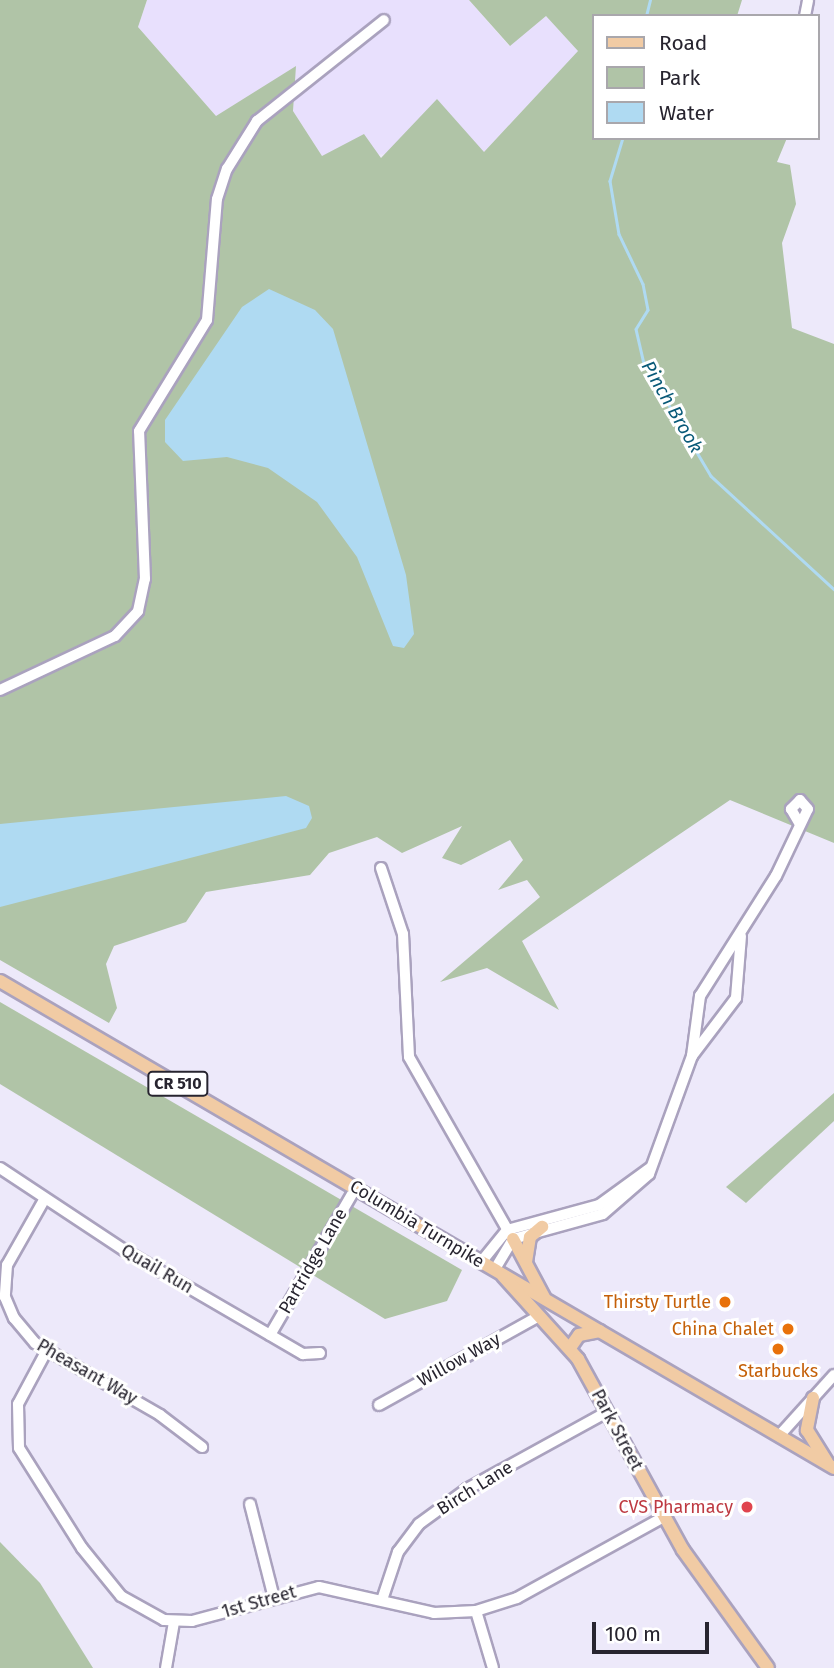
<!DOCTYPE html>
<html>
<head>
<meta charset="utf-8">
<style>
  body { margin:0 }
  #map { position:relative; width:834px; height:1668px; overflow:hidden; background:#ede9fa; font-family:"Fira Sans",sans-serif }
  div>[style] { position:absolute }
  .built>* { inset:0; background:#e8e0fd }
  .green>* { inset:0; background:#b0c4a7 }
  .water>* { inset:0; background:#afdaf2 }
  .stream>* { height:2.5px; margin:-1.25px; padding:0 1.25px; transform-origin:1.25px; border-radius:1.25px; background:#afdaf2 }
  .roads { filter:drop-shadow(2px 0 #aaa2be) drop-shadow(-2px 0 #aaa2be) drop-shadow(0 2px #aaa2be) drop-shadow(0 -2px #aaa2be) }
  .minor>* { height:10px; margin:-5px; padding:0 5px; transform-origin:5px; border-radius:5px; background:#fff }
  .major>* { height:12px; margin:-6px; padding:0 6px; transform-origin:6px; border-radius:6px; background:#f1cba4 }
  .dots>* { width:19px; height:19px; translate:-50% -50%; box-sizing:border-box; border:4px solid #fff; border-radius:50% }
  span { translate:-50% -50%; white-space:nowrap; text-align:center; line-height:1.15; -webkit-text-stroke:6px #fff; paint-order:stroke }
  .shield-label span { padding:2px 5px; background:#fff; border:2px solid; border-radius:5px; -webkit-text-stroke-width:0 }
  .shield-label { font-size:16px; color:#27242f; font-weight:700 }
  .street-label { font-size:18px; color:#27242f }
  .food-label { font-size:18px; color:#c56008 }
  .right { translate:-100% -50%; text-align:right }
  .health-label { font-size:18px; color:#be3a42 }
  .water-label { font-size:19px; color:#085978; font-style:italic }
  .legend { position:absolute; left:592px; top:14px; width:228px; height:126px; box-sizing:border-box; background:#fff; border:2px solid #a9a7ac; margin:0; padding:9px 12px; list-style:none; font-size:21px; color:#27242f }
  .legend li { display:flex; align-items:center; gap:14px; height:35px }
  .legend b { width:35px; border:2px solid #a9a7ac }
  .scale { position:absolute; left:592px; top:1622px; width:117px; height:32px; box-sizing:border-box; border:4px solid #27242f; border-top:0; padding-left:9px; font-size:21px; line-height:24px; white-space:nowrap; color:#27242f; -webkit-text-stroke:5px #fff; paint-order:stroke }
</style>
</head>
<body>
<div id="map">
  <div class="built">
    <div style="clip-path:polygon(147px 0,469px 0,509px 46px,546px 16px,578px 51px,484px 152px,322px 156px,293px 111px,216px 116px,138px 27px)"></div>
  </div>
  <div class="green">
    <div style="clip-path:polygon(0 0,147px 0,138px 27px,216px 116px,296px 66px,293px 111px,322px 156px,364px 134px,381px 158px,437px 99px,484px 152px,578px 51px,546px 16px,510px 46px,469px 0,742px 0,737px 16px,594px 16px,594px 138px,787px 138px,777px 162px,790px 165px,796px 204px,782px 243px,792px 328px,834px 344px,834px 843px,730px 800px,522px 941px,559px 1010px,487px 968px,440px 982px,540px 897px,527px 880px,498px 890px,523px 860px,510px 840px,461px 865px,442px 858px,462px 826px,402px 853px,377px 837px,329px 853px,310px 875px,206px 892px,186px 922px,114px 946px,106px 964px,117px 1008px,109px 1023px,0 960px)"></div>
    <div style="clip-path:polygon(0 1002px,462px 1270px,447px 1301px,385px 1319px,0 1084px)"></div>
    <div style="clip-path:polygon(834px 1093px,834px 1121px,746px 1203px,726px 1187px)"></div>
    <div style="clip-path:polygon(0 1542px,40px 1583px,93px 1668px,0 1668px)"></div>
  </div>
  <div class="water">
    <div style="clip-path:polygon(269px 289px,315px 310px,333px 329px,406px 575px,414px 634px,404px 648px,393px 646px,357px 557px,317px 502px,268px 468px,227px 457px,183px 461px,165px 442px,165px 420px,242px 307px)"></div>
    <div style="clip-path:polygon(286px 796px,309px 806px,312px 818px,306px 828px,0 907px,0 824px)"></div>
  </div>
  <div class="stream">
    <div style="left:646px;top:16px;width:16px;rotate:-76deg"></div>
    <div style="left:623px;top:138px;width:45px;rotate:106.8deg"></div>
    <div style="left:610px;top:181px;width:54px;rotate:80.4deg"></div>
    <div style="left:619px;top:234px;width:55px;rotate:64.4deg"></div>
    <div style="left:643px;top:284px;width:26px;rotate:79deg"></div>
    <div style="left:648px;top:310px;width:22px;rotate:122deg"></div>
    <div style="left:636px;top:329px;width:35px;rotate:77deg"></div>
    <div style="left:644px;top:363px;width:131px;rotate:59.3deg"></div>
    <div style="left:711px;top:476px;width:167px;rotate:42.6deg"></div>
  </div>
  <div class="roads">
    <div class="minor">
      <div style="left:805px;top:16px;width:16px;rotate:-79deg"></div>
      <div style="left:0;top:690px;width:127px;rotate:-25.2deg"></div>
      <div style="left:115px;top:636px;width:34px;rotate:-47deg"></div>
      <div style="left:138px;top:611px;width:33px;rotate:-78deg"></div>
      <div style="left:145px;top:579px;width:148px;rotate:-92.3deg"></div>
      <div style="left:139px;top:431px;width:130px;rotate:-58.5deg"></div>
      <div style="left:207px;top:320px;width:121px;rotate:-85.3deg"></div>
      <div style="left:217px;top:199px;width:32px;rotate:-72deg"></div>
      <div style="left:227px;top:169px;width:57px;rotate:-58deg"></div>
      <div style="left:257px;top:121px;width:162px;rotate:-38.5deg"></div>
      <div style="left:381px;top:868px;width:70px;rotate:71.6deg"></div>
      <div style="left:403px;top:934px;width:123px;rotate:87.2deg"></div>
      <div style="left:409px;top:1057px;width:210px;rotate:60.3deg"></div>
      <div style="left:692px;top:1056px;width:73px;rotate:-52.8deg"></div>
      <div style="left:736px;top:998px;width:62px;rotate:-85.4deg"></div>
      <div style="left:0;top:1168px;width:149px;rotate:33.5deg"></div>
      <div style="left:124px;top:1250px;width:207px;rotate:30.2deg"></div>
      <div style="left:303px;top:1354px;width:17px;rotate:-3deg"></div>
      <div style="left:44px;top:1200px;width:75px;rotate:119.6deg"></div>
      <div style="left:7px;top:1265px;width:32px;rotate:94deg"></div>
      <div style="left:5px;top:1297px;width:23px;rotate:67deg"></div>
      <div style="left:14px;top:1318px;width:33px;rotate:50deg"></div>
      <div style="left:35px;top:1343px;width:144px;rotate:29.9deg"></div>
      <div style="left:160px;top:1415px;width:53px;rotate:37.3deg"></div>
      <div style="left:482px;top:1261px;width:40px;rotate:-51deg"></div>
      <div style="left:507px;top:1230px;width:95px;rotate:-15.2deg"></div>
      <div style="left:599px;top:1205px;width:63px;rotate:-36deg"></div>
      <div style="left:495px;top:1269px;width:35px;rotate:-59deg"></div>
      <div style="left:513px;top:1239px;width:93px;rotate:-15.5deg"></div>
      <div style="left:603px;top:1214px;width:61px;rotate:-41deg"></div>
      <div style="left:649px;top:1174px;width:126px;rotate:-70deg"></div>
      <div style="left:692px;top:1056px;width:61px;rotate:-82.4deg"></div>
      <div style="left:700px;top:996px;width:142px;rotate:-57.7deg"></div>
      <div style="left:776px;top:876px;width:74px;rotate:-64.5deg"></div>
      <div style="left:808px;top:809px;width:12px;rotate:-132deg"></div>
      <div style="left:800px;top:800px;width:13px;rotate:135deg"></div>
      <div style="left:791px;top:809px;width:16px;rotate:60deg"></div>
      <div style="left:270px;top:1335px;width:171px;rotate:-59.8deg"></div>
      <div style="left:47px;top:1350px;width:61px;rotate:118.2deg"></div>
      <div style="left:18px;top:1404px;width:44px;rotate:88.7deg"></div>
      <div style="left:19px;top:1448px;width:118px;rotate:57.8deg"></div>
      <div style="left:82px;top:1548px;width:62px;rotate:50.9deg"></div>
      <div style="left:121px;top:1596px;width:49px;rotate:29.2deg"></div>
      <div style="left:164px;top:1620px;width:28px;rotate:2deg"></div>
      <div style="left:192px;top:1621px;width:131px;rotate:-15deg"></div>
      <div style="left:319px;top:1587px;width:118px;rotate:12.7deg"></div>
      <div style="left:434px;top:1613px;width:42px;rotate:-2.7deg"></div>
      <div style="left:476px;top:1611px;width:43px;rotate:-17.6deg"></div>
      <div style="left:517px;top:1598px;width:168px;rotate:-28.9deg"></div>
      <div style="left:379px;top:1405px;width:183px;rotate:-29.1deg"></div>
      <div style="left:779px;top:1436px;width:82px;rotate:-48deg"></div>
      <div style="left:250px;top:1504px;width:97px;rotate:75.7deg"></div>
      <div style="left:382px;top:1600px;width:51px;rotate:-71.6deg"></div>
      <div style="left:398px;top:1552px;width:35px;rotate:-53deg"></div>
      <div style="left:419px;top:1524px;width:59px;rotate:-36.1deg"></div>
      <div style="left:467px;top:1489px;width:160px;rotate:-28.8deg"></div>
      <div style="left:476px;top:1611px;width:59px;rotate:73.4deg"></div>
      <div style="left:166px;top:1668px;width:47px;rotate:-80.1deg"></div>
    </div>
    <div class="major">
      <div style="left:0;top:981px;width:966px;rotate:30.28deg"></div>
      <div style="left:513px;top:1239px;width:66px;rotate:61.9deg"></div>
      <div style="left:526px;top:1262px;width:25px;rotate:-81deg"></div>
      <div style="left:530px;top:1237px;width:16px;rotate:-40deg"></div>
      <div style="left:503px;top:1276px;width:112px;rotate:47.9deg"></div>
      <div style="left:578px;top:1359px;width:218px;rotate:61.2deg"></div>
      <div style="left:683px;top:1550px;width:145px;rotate:54.2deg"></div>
      <div style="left:572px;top:1345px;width:12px;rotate:-55deg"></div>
      <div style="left:579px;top:1335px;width:21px;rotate:-11deg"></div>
      <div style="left:813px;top:1398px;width:33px;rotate:101deg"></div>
      <div style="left:807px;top:1430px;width:38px;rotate:58deg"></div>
    </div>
  </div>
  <div class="dots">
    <div style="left:725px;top:1302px;background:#e8710a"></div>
    <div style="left:788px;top:1329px;background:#e8710a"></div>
    <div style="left:778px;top:1349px;background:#e8710a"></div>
    <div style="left:747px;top:1507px;background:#e0444e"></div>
  </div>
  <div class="shield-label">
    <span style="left:178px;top:1084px">CR 510</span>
  </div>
  <div class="street-label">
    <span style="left:417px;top:1224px;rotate:31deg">Columbia Turnpike</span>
    <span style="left:313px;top:1261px;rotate:-60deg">Partridge Lane</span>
    <span style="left:157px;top:1269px;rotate:30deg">Quail Run</span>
    <span style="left:459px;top:1360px;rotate:-29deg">Willow Way</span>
    <span style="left:87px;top:1372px;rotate:30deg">Pheasant Way</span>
    <span style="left:617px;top:1430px;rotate:62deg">Park Street</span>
    <span style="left:475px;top:1488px;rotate:-32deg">Birch Lane</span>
    <span style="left:259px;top:1602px;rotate:-16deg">1st Street</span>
  </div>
  <div class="food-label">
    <span class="right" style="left:711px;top:1302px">Thirsty Turtle</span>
    <span class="right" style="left:774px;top:1329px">China Chalet</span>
    <span style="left:778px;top:1371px">Starbucks</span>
  </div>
  <div class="health-label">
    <span class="right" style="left:733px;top:1507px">CVS Pharmacy</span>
  </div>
  <div class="water-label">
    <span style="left:672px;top:407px;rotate:60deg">Pinch Brook</span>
  </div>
  <ul class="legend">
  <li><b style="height:9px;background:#f1cba4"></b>Road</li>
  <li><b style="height:19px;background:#b0c4a7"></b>Park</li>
  <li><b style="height:19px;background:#afdaf2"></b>Water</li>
  </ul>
  <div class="scale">100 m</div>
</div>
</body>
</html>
